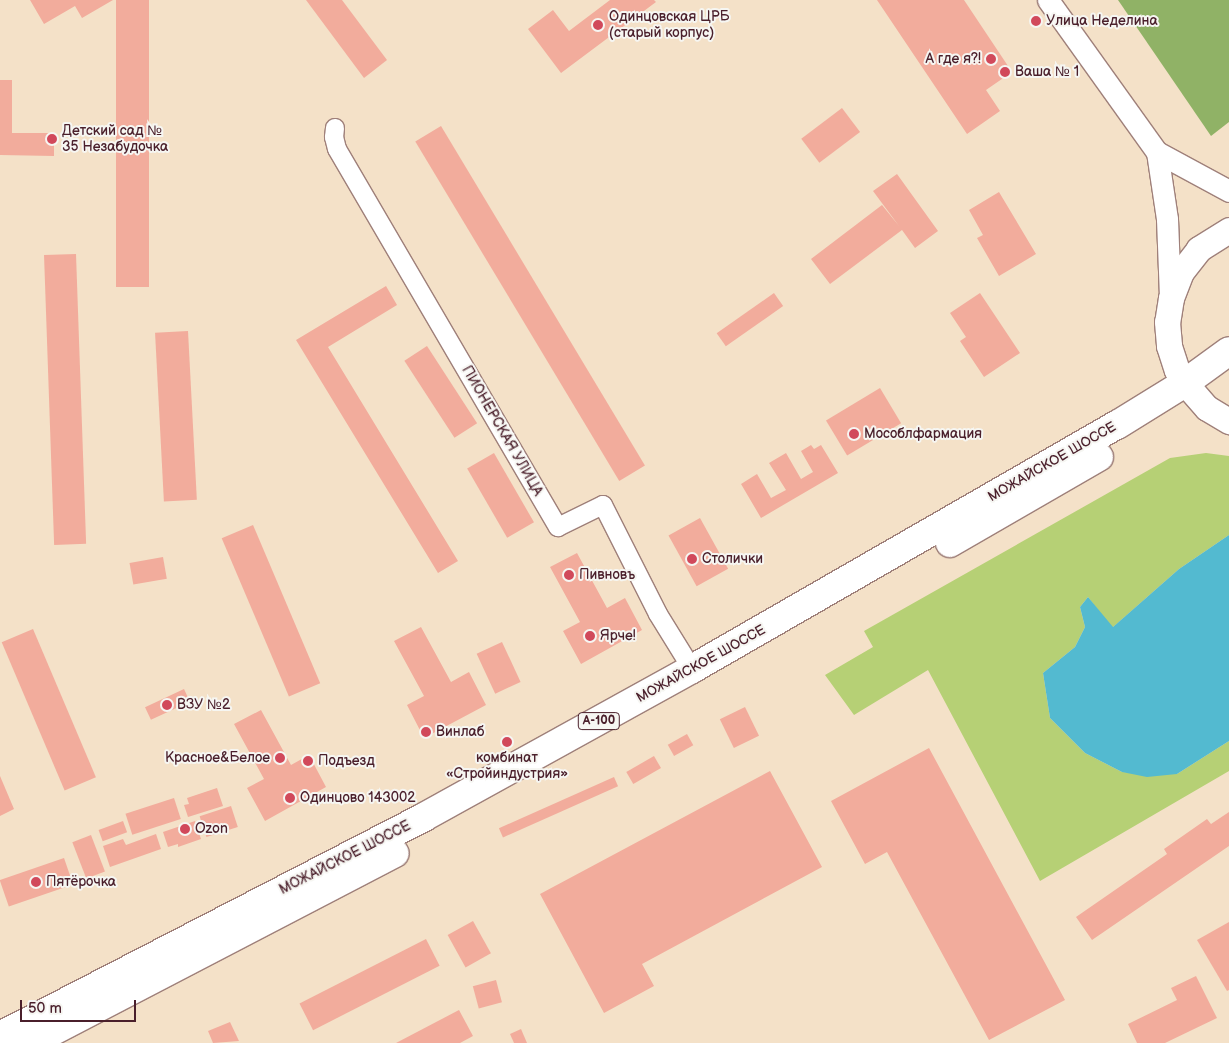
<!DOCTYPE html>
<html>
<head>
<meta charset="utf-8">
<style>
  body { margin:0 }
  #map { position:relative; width:1229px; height:1043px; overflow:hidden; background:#f4e1c8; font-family:"Balsamiq Sans",sans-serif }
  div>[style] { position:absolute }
  .green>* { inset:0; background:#b6d075 }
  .forest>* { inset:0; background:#90b266 }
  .water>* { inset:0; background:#53bad0 }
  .building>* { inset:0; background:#f2ac9c; transform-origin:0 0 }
  .roads { filter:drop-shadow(1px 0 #9f807a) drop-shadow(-1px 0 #9f807a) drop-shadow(0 1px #9f807a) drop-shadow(0 -1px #9f807a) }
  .minor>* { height:18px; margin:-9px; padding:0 9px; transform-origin:9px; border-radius:9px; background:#fff }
  .tertiary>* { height:21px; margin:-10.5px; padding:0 10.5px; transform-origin:10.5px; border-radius:10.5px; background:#fff }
  .secondary>* { height:25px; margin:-12.5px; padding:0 12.5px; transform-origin:12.5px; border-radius:12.5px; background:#fff }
  .primary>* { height:28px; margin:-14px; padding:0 14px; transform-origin:14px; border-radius:14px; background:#fff }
  .dots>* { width:14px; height:14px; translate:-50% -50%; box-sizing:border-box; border:2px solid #f6f6f2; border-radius:50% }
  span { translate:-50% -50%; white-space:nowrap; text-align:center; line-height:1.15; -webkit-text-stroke:4px #f6f6f2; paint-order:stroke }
  .shield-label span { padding:1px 4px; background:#f6f6f2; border:1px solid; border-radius:4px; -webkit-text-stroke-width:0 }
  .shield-label { font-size:12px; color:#4a1f2b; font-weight:700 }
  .poi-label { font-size:14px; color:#4a1f2b }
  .left { translate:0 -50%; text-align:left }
  .right { translate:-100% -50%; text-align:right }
  .street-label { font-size:14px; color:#4a1f2b }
  .scale { position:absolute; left:20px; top:1000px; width:116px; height:22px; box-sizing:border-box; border:2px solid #4a1f2b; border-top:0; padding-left:6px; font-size:15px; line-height:18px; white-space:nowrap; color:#4a1f2b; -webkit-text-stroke:4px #f6f6f2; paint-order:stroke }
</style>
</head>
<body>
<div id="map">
  <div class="green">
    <div style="clip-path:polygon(1206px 453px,1229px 456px,1229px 535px,1179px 569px,1112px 628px,1088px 597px,1080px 607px,1085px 627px,1075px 647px,1043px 673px,1050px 718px,1085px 753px,1122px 772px,1177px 774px,1229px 741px,1229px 771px,1040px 881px,928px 670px,854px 715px,825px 675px,873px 647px,864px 631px,1170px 458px)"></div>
  </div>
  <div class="forest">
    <div style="clip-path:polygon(1118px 0,1229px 0,1229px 122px,1211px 136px)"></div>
  </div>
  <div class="water">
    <div style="clip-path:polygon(1229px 535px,1229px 741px,1177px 774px,1147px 777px,1122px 772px,1085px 753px,1050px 718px,1043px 673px,1075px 647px,1085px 627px,1080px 607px,1088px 597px,1113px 627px,1179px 569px)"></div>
  </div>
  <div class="building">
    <div style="clip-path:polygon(30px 0,113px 0,82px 18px,75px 6px,44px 24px)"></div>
    <div style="left:116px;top:0;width:33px;height:287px"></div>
    <div style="clip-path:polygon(306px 0,342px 0,387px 60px,364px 78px)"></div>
    <div style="clip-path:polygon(610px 0,654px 0,656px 2px,561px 73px,528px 29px,553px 10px,569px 31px)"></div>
    <div style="clip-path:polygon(877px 0,964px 0,1012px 72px,986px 90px,1000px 111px,967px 134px)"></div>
    <div style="clip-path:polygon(0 80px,12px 80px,12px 133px,54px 133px,54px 156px,0 155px)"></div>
    <div style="left:842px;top:108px;width:30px;height:51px;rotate:53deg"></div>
    <div style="left:441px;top:126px;width:396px;height:30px;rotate:59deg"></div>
    <div style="clip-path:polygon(897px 174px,938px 231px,915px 248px,902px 230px,830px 284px,811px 259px,882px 205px,899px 226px,873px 191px)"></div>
    <div style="clip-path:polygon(999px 192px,1036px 254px,999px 276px,977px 238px,983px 235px,969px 210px)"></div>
    <div style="left:76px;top:254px;width:290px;height:32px;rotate:88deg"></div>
    <div style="clip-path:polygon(386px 286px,397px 305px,328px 347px,458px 561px,438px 573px,296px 340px)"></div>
    <div style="left:774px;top:293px;width:16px;height:70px;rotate:55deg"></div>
    <div style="clip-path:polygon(980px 293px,1020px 353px,984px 377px,960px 341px,966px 337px,950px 313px)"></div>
    <div style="left:188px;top:331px;width:169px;height:33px;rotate:87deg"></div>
    <div style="left:427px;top:346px;width:92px;height:27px;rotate:57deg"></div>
    <div style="left:880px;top:388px;width:41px;height:63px;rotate:59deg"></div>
    <div style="clip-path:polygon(811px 445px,814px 449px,821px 445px,838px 473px,761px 518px,741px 484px,757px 474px,771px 498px,786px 490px,769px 463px,786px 453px,801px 479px,813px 472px,801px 451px)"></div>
    <div style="left:494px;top:453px;width:80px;height:31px;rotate:60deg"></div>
    <div style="left:700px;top:518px;width:58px;height:36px;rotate:61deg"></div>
    <div style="left:253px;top:525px;width:172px;height:34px;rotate:67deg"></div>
    <div style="clip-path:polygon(577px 553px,607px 608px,625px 598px,642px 630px,581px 664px,563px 631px,580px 622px,550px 567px)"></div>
    <div style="left:163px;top:557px;width:22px;height:34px;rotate:80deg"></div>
    <div style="clip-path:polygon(421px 627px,451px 682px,469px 672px,486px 705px,424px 738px,407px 705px,424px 696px,394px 641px)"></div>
    <div style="left:33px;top:629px;width:161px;height:34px;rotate:67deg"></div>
    <div style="left:502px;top:642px;width:44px;height:28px;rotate:65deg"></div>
    <div style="left:184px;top:689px;width:14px;height:43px;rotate:65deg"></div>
    <div style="left:745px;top:707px;width:32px;height:28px;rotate:64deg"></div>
    <div style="clip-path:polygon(261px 710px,291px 765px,309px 755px,326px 787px,265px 821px,247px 788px,264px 779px,234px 724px)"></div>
    <div style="left:687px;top:734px;width:13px;height:22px;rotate:61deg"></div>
    <div style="clip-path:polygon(929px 748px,1065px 1000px,989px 1040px,887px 852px,865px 864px,831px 801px)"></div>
    <div style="left:654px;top:756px;width:14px;height:32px;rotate:60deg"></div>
    <div style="clip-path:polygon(770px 771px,822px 867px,642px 964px,654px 986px,604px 1013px,540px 894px)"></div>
    <div style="clip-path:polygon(0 776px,14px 809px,0 816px)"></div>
    <div style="left:614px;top:777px;width:10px;height:126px;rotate:66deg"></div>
    <div style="clip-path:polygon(217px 788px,223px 806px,188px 817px,184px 805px,189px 804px,187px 798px)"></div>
    <div style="left:174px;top:798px;width:22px;height:51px;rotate:72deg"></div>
    <div style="left:231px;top:806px;width:22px;height:33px;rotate:72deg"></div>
    <div style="clip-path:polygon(1229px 812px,1229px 846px,1092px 940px,1076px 917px,1167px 854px,1164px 849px,1207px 819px,1211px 824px)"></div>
    <div style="left:123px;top:821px;width:12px;height:26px;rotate:70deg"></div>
    <div style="clip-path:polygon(195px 821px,201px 839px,178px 847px,178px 844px,168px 847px,163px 832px)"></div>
    <div style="clip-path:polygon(156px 834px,161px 849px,110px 867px,103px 846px,123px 839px,126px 845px)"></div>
    <div style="left:91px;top:835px;width:39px;height:20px;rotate:69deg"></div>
    <div style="left:64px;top:858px;width:28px;height:68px;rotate:71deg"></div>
    <div style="left:473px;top:921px;width:37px;height:29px;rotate:61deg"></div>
    <div style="clip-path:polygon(1229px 922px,1229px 990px,1227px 991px,1197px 940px)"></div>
    <div style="left:426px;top:939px;width:30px;height:142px;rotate:63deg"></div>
    <div style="clip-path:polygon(1196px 976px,1217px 1018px,1165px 1043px,1137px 1043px,1128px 1024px,1177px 1000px,1171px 988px)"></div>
    <div style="left:496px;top:980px;width:23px;height:24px;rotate:75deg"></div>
    <div style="clip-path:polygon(459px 1010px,473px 1036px,460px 1043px,396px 1043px)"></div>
    <div style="clip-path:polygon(230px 1022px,239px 1041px,213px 1043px,208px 1031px)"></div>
    <div style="clip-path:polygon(521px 1029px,527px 1043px,514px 1043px,510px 1034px)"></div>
  </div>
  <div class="roads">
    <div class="minor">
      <div style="left:335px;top:128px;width:9px;rotate:96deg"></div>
      <div style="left:334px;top:137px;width:12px;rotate:76deg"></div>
      <div style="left:337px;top:149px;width:438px;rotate:59.7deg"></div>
      <div style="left:558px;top:527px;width:50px;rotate:-26.1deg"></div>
      <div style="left:603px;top:505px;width:122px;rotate:63.2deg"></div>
      <div style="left:658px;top:614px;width:65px;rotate:58.3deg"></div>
    </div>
    <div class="tertiary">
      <div style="left:1048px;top:0;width:187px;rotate:54.4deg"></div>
      <div style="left:1157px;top:152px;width:82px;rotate:28.4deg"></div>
      <div style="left:1157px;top:152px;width:68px;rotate:81.5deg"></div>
      <div style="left:1167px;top:219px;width:77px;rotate:87.8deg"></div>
    </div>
    <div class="secondary">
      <div style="left:1229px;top:230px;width:36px;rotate:148deg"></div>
      <div style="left:1199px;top:249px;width:29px;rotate:128deg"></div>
      <div style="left:1181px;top:272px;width:28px;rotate:111deg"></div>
      <div style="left:1171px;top:298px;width:24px;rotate:99deg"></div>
      <div style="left:1167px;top:322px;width:24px;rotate:85deg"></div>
      <div style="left:1169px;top:346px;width:25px;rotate:72deg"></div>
      <div style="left:1177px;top:370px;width:15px;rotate:58deg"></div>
      <div style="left:1185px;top:383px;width:33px;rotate:49deg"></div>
      <div style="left:1207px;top:408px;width:26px;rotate:31deg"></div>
    </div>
    <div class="primary">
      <div style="left:950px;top:543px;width:172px;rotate:-30deg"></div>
      <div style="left:0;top:1036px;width:477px;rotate:-27.3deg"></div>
      <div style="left:424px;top:817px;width:306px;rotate:-28.9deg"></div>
      <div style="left:692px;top:669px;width:490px;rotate:-29.9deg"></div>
      <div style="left:1117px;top:425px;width:80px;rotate:-31.7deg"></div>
      <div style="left:1185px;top:383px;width:54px;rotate:-36deg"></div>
      <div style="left:30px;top:1043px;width:411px;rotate:-27.5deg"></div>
    </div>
  </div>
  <div class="dots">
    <div style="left:1036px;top:21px;background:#d1495b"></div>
    <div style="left:598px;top:25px;background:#d1495b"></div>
    <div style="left:991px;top:59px;background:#d1495b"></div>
    <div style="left:1005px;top:72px;background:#d1495b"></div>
    <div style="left:52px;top:139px;background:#d1495b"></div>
    <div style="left:854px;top:434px;background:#d1495b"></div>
    <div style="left:692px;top:559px;background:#d1495b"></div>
    <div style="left:569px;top:575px;background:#d1495b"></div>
    <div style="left:590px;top:636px;background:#d1495b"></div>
    <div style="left:167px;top:705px;background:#d1495b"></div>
    <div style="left:426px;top:732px;background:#d1495b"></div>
    <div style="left:507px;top:742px;background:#d1495b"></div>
    <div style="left:280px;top:758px;background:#d1495b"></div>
    <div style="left:308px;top:761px;background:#d1495b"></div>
    <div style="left:290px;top:798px;background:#d1495b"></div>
    <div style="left:185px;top:829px;background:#d1495b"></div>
    <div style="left:36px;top:882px;background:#d1495b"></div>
  </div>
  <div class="shield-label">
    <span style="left:599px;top:721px">А-100</span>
  </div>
  <div class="poi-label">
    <span class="left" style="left:609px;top:25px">Одинцовская ЦРБ<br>(старый корпус)</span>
    <span class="left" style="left:1046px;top:21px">Улица Неделина</span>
    <span class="right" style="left:981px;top:59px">А где я?!</span>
    <span class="left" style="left:1015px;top:72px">Ваша № 1</span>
    <span class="left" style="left:62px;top:139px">Детский сад №<br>35 Незабудочка</span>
    <span class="left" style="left:864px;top:434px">Мособлфармация</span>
    <span class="left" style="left:702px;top:559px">Столички</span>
    <span class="left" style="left:579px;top:575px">Пивновъ</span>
    <span class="left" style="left:600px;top:636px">Ярче!</span>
    <span class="left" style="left:177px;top:705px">ВЗУ №2</span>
    <span class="left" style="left:436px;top:732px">Винлаб</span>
    <span class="right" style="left:270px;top:758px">Красное&amp;Белое</span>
    <span style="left:507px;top:766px">комбинат<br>«Стройиндустрия»</span>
    <span class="left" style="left:318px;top:761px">Подъезд</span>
    <span class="left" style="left:300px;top:798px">Одинцово 143002</span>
    <span class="left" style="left:195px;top:829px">Ozon</span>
    <span class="left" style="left:46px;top:882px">Пятёрочка</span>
  </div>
  <div class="street-label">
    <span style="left:502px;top:431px;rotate:60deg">ПИОНЕРСКАЯ УЛИЦА</span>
    <span style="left:1052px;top:462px;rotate:-30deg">МОЖАЙСКОЕ ШОССЕ</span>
    <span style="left:701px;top:664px;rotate:-29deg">МОЖАЙСКОЕ ШОССЕ</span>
    <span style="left:345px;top:858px;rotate:-27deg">МОЖАЙСКОЕ ШОССЕ</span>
  </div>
  <div class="scale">50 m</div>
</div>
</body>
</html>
